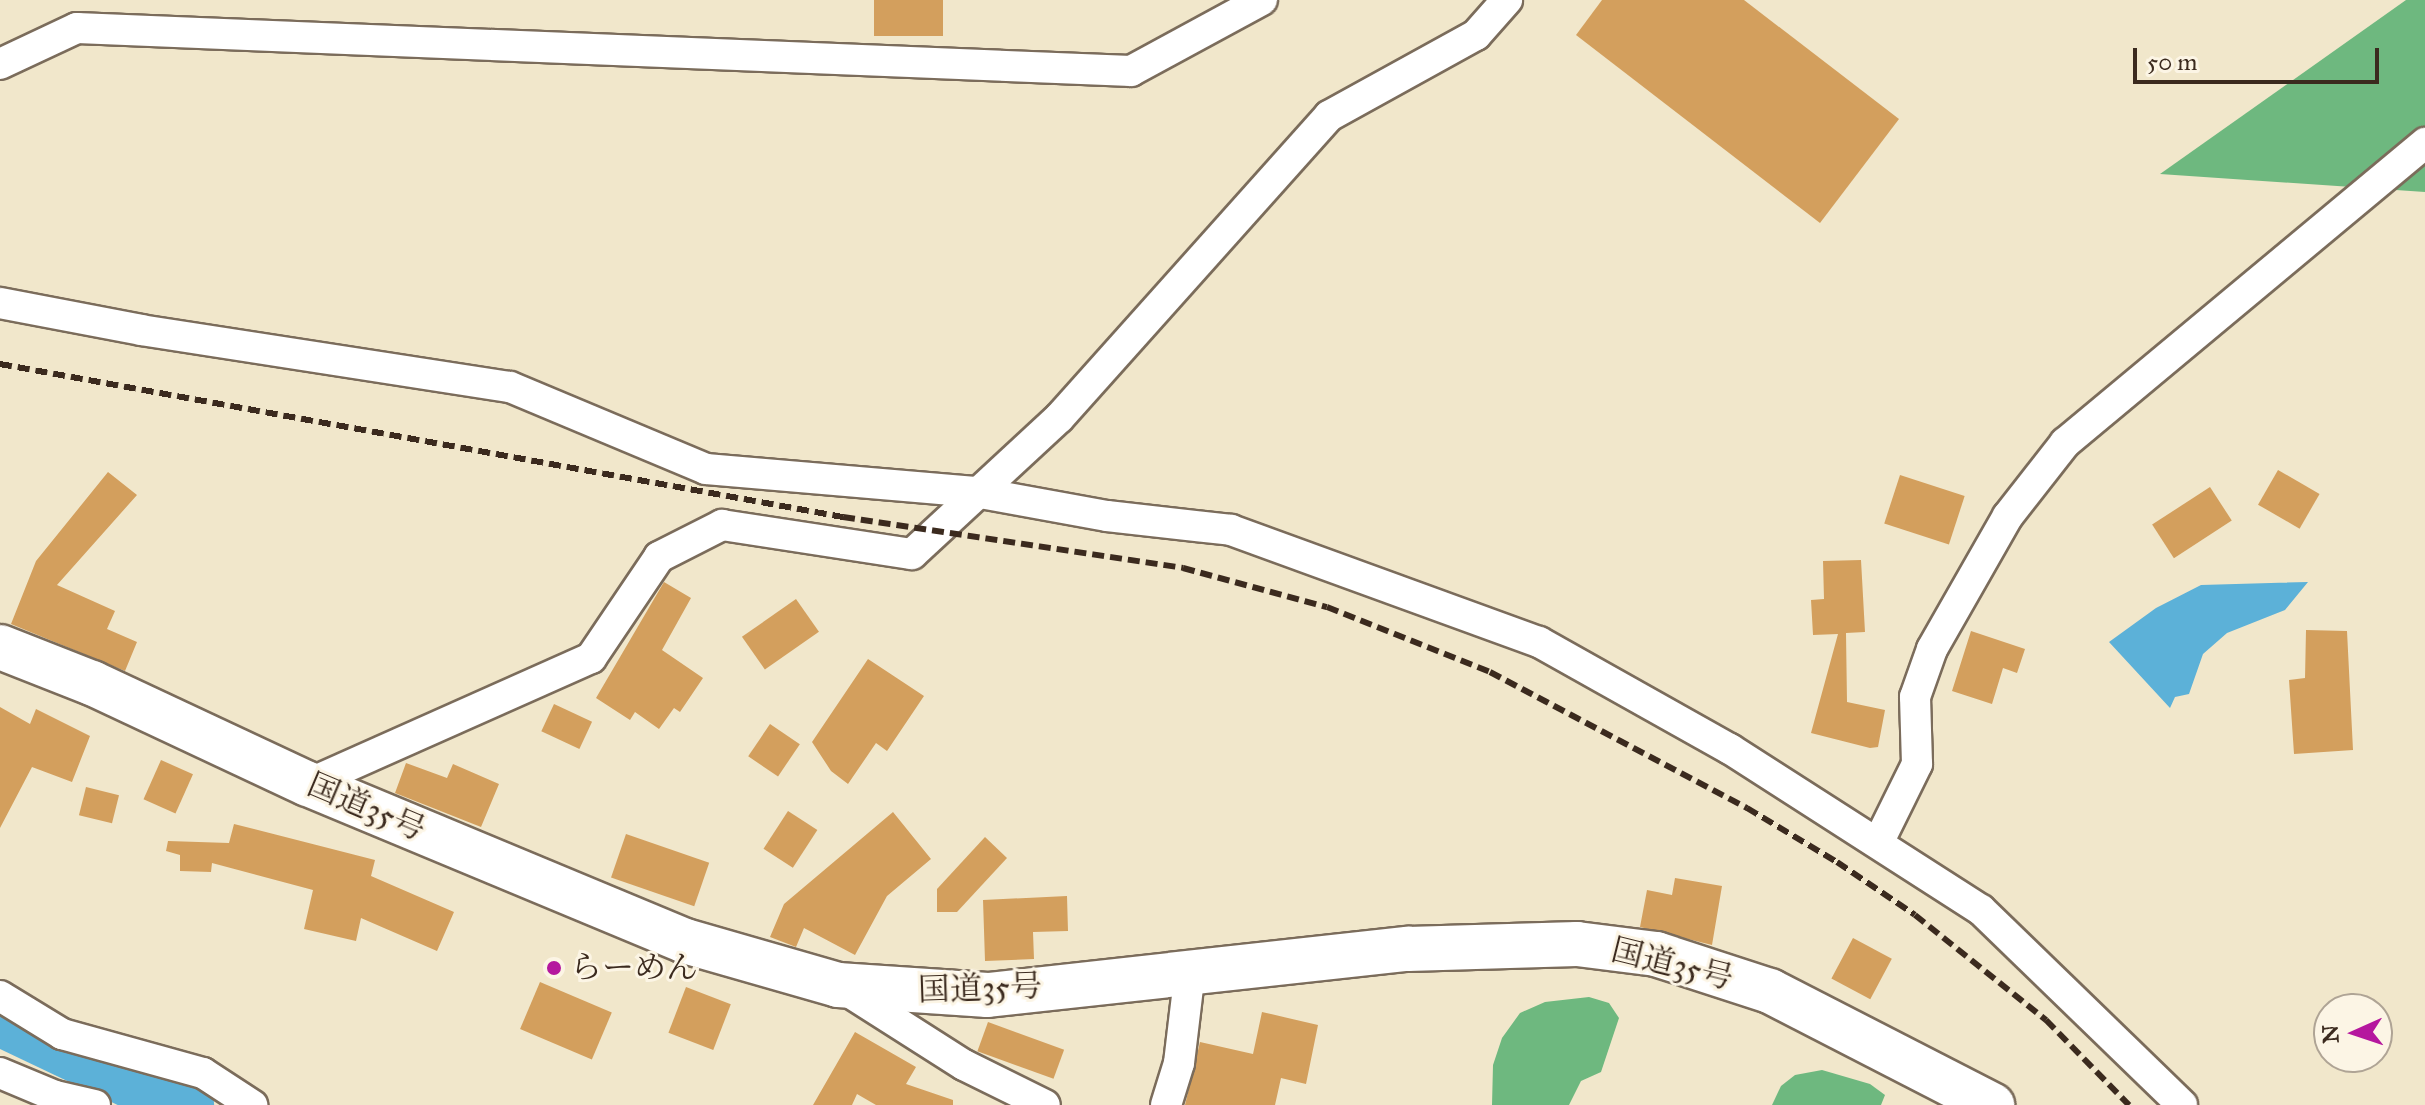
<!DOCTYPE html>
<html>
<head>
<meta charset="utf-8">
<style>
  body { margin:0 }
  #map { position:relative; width:2425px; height:1105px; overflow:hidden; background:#f1e7cb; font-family:"IM FELL Great Primer","Noto Serif JP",serif }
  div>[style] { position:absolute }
  .forest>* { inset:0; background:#6eb87f }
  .water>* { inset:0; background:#5cb1d8 }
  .river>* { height:58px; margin:-29px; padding:0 29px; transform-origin:29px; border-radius:29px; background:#5cb1d8 }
  .building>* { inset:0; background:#d39f5d; transform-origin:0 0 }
  .roads { filter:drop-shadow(2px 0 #7b6c5b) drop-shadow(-2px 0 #7b6c5b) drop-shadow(0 2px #7b6c5b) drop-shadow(0 -2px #7b6c5b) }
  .street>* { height:30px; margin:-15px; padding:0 15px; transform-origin:15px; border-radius:15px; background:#fff }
  .highway>* { height:44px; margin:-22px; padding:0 22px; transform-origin:22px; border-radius:22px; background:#fff }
  .rail>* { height:6px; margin-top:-3px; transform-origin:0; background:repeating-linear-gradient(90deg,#3b2a1e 0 12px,transparent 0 18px) }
  .dots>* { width:22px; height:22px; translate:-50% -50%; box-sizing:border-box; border:4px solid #fcf5e5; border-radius:50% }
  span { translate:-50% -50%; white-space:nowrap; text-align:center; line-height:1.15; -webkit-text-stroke:6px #fcf5e5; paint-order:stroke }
  .street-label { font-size:32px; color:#3b2a1e }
  .poi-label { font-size:32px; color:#3b2a1e }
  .left { translate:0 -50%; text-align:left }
  .north { position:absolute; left:2313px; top:993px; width:80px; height:80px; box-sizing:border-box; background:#fcf5e5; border:2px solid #afa495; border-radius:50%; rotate:267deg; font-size:22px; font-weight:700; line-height:32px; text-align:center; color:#3b2a1e }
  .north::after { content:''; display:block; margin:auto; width:28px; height:36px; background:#b5179e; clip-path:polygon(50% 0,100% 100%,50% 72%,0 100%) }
  .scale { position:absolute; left:2133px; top:48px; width:246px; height:36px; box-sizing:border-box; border:4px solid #3b2a1e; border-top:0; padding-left:10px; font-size:24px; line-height:28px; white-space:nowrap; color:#3b2a1e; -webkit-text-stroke:6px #fcf5e5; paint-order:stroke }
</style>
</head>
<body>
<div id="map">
  <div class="forest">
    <div style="clip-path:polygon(2406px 0,2425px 0,2425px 192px,2160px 174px)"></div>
    <div style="clip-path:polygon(1589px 997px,1609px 1003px,1619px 1018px,1601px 1072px,1581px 1081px,1569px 1105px,1492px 1105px,1493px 1065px,1502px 1038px,1520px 1013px,1545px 1002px)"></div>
    <div style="clip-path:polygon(1822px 1070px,1870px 1084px,1885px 1095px,1881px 1105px,1772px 1105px,1781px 1086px,1795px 1075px)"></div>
  </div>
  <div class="water">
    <div style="clip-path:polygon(2308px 582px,2285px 610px,2227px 633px,2203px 654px,2189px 694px,2175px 697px,2170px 708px,2109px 642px,2156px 608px,2201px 585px)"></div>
  </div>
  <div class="river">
    <div style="left:0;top:1017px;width:205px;rotate:25.4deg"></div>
  </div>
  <div class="building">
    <div style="left:874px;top:0;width:69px;height:36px"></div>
    <div style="clip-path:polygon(1602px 0,1744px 0,1899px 119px,1820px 223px,1576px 35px)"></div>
    <div style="left:2278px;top:470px;width:48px;height:40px;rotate:30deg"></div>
    <div style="clip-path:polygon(108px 472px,137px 495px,57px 585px,115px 611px,107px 629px,137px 642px,125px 671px,11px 624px,36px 561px)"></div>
    <div style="left:1900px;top:475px;width:68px;height:51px;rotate:18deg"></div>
    <div style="left:2210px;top:487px;width:40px;height:69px;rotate:57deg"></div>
    <div style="clip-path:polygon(1861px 560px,1865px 632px,1846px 633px,1847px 702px,1885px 710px,1878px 747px,1870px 748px,1811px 733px,1838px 634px,1813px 635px,1811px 600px,1824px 599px,1823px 561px)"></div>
    <div style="clip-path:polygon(664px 582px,691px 598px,662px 650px,703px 678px,680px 712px,674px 708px,659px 729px,635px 712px,630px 720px,596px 698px)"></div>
    <div style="left:796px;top:599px;width:40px;height:66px;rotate:55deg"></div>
    <div style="clip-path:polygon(2306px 630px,2347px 631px,2353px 750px,2294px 754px,2289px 680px,2305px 678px)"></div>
    <div style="clip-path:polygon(1971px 631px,2025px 649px,2017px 673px,2003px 668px,1992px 704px,1952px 691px)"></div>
    <div style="clip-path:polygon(868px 659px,924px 696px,887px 751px,876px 743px,848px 784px,831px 771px,812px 742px)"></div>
    <div style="left:554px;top:704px;width:42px;height:30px;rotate:25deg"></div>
    <div style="clip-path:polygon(0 707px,30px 724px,36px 709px,90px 736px,72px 782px,32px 767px,0 828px)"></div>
    <div style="left:770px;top:724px;width:36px;height:39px;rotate:34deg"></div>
    <div style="left:161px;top:760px;width:35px;height:43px;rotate:24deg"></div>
    <div style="clip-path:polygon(406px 763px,447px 778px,453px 764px,499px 784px,481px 827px,395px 793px)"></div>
    <div style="left:86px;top:787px;width:34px;height:29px;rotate:14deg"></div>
    <div style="left:788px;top:811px;width:35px;height:45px;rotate:33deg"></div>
    <div style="clip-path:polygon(893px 812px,931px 859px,887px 896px,855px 955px,804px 928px,796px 947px,770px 937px,784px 904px)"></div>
    <div style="clip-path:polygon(234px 824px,375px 860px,371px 876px,454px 912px,437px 951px,361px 918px,356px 941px,304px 929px,313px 890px,212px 863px,211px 872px,180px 871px,180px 855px,166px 851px,168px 841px,229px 843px)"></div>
    <div style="left:626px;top:834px;width:88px;height:46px;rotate:19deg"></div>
    <div style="clip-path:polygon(985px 837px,1007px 858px,957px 912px,937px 912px,937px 889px)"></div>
    <div style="clip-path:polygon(1675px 878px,1722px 886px,1712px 945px,1640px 927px,1647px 890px,1672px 895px)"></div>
    <div style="clip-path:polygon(1067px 896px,1068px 931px,1033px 932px,1034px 959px,985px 961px,983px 900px)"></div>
    <div style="left:1853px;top:938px;width:44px;height:46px;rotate:28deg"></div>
    <div style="left:540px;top:982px;width:78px;height:51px;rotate:23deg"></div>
    <div style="left:686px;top:987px;width:48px;height:49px;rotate:21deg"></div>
    <div style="clip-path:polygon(1262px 1012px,1318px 1025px,1306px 1084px,1281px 1078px,1275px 1105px,1185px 1105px,1200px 1042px,1253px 1054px)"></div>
    <div style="left:988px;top:1022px;width:81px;height:31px;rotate:20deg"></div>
    <div style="clip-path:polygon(855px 1032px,916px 1067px,906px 1084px,953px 1100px,953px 1105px,876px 1105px,857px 1094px,852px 1105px,813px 1105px)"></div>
  </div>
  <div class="roads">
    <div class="street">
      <div style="left:0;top:64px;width:85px;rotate:-25.1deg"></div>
      <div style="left:77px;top:28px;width:1055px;rotate:2.34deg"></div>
      <div style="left:1131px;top:71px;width:149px;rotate:-28.5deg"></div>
      <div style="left:0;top:303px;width:144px;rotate:10.8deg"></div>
      <div style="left:141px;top:330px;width:373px;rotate:8.8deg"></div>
      <div style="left:510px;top:387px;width:212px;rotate:22.7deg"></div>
      <div style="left:706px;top:469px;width:270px;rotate:4.9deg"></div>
      <div style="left:975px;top:492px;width:134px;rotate:10.3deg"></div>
      <div style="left:1107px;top:516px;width:125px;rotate:6.4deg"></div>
      <div style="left:1231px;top:530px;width:328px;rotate:20deg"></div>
      <div style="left:1539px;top:642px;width:219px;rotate:29.3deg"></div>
      <div style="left:1730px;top:749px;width:298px;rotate:32.7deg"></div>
      <div style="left:1981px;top:910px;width:280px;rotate:44.1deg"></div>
      <div style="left:308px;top:784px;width:310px;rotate:-24deg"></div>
      <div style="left:591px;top:658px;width:122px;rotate:-56deg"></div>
      <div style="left:659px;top:557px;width:71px;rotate:-26.9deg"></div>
      <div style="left:722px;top:525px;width:192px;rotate:8.7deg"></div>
      <div style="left:912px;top:554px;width:200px;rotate:-42.8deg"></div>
      <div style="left:1059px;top:418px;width:405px;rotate:-48.2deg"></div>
      <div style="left:1329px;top:116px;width:168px;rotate:-28.9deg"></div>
      <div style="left:1476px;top:35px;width:47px;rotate:-48.5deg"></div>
      <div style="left:1879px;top:841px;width:86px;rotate:-63.7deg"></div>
      <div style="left:1917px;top:764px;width:67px;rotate:-91.7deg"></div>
      <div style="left:1915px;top:697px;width:51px;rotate:-70.5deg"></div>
      <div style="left:1932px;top:649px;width:153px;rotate:-60.3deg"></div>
      <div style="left:2008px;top:516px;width:93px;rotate:-52deg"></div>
      <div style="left:2065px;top:443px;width:469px;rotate:-39.8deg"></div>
      <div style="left:843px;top:988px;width:143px;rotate:32.5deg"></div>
      <div style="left:964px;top:1065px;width:90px;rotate:26.3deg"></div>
      <div style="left:0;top:996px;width:73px;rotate:31.5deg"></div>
      <div style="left:62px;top:1034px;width:146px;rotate:15.5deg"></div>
      <div style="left:203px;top:1073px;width:59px;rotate:33.1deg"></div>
      <div style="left:0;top:1073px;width:60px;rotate:22.7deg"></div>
      <div style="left:55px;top:1096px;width:41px;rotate:12.7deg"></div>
      <div style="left:1166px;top:1105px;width:44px;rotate:-72.8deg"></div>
      <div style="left:1179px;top:1063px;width:93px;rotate:-83.2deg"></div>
    </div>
    <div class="highway">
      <div style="left:0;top:647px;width:99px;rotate:21.4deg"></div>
      <div style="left:92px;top:683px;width:238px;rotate:25.1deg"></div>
      <div style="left:308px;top:784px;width:408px;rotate:22.6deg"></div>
      <div style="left:685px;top:941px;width:159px;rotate:16deg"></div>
      <div style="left:838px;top:985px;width:150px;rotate:3.8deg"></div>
      <div style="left:988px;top:995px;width:423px;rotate:-6.3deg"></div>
      <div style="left:1408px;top:949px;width:169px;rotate:-1.7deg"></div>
      <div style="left:1577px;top:944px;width:80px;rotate:7.2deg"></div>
      <div style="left:1656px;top:954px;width:120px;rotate:18deg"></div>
      <div style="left:1770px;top:991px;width:250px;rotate:27.2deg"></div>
    </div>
  </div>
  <div class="rail">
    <div style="left:0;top:364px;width:857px;rotate:10.29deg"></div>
    <div style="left:843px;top:517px;width:344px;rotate:8.5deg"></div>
    <div style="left:1183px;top:568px;width:149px;rotate:15.2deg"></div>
    <div style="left:1327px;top:607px;width:175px;rotate:21.7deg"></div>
    <div style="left:1490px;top:672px;width:291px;rotate:27.9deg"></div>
    <div style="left:1747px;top:808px;width:105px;rotate:31deg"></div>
    <div style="left:1837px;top:862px;width:94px;rotate:34.2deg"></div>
    <div style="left:1915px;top:915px;width:168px;rotate:38.7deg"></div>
    <div style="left:2046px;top:1020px;width:119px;rotate:45.7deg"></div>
  </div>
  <div class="dots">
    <div style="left:554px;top:968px;background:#b5179e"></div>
  </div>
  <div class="street-label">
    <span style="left:366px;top:808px;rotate:23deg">国道35号</span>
    <span style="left:1672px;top:965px;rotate:14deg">国道35号</span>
    <span style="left:980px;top:989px;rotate:-2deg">国道35号</span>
  </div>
  <div class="poi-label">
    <span class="left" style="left:570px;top:968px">らーめん</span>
  </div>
  <div class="north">N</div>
  <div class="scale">50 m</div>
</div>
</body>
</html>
